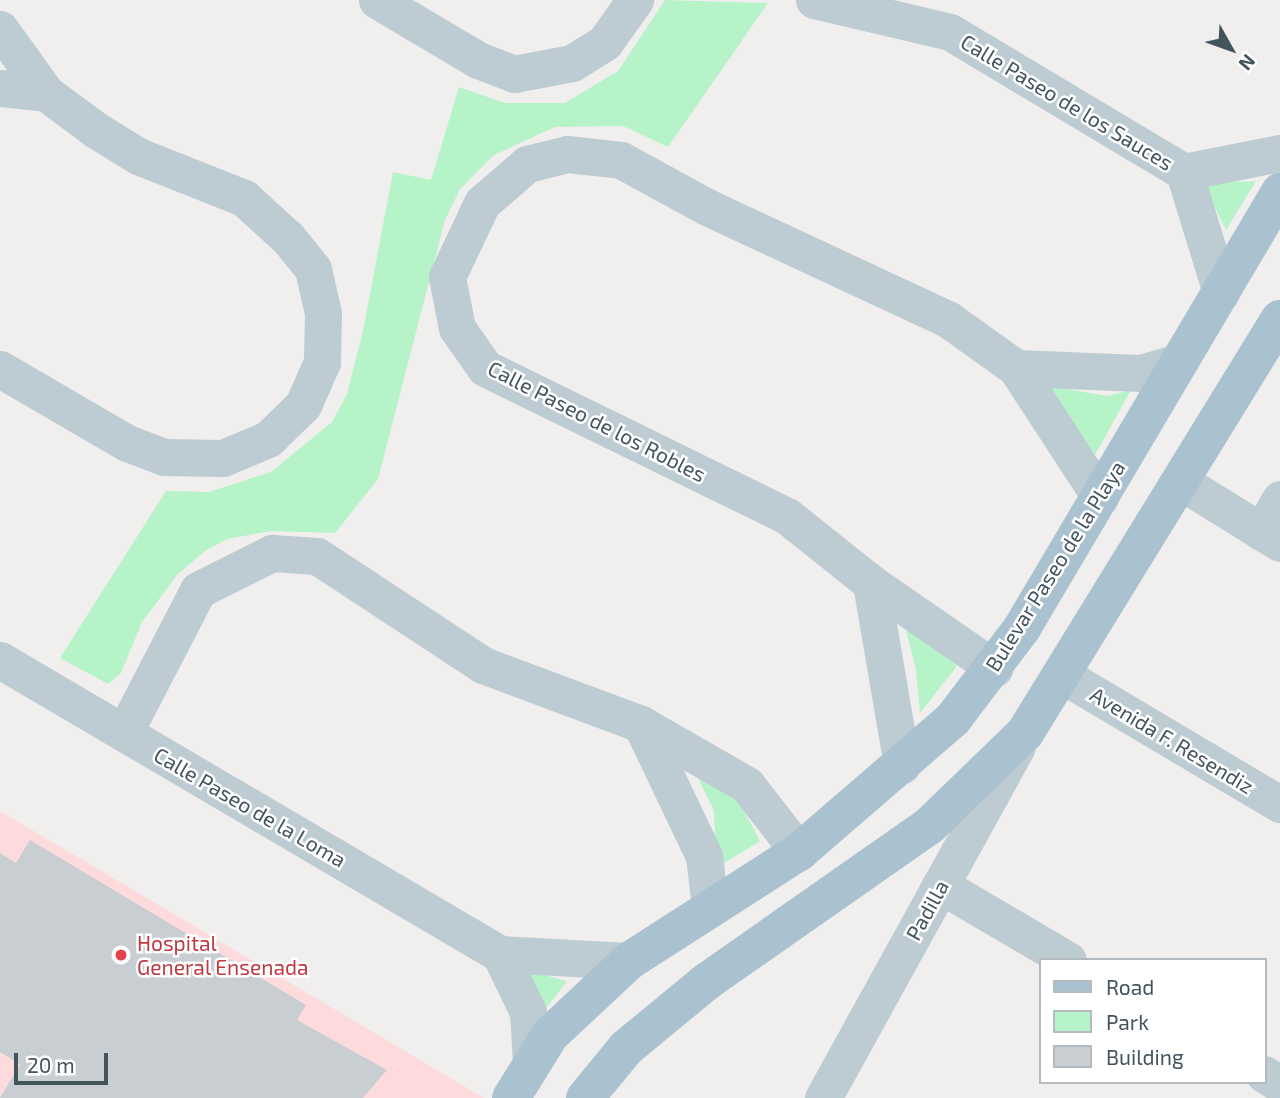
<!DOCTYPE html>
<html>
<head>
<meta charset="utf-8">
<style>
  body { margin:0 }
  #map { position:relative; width:1280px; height:1098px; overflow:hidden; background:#f1eeee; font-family:"Exo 2",sans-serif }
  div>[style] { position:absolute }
  .medical>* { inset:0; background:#fddbdc }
  .green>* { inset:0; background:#b7f3c8 }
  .building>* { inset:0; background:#c9ced3 }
  .minor>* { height:37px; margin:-18.5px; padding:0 18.5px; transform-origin:18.5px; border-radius:18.5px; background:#bdcbd2 }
  .major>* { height:38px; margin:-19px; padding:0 19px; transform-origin:19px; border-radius:19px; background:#aac2d0 }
  .dots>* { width:19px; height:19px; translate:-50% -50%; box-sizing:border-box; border:4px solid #fff; border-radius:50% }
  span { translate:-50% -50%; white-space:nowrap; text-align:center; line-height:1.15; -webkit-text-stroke:5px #fff; paint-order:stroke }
  .street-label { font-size:21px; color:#44545d }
  .health-label { font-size:21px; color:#be3a42 }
  .left { translate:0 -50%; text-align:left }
  .legend { position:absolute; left:1039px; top:958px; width:228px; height:126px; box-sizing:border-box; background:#fff; border:2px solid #b4bbbe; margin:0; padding:9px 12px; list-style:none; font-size:21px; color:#44545d }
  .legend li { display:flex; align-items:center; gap:14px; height:35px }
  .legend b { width:35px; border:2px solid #b4bbbe }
  .north { position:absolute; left:1196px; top:14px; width:70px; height:70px; -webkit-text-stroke:5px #fff; paint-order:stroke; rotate:130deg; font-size:19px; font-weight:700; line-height:28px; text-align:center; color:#44545d }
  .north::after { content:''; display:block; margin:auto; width:24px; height:32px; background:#44545d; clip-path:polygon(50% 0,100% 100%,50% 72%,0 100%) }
  .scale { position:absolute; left:14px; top:1053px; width:94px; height:32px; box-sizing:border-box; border:4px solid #44545d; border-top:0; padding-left:9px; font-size:21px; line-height:24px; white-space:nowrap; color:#44545d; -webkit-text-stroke:5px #fff; paint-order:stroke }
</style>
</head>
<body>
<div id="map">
  <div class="medical">
    <div style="clip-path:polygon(0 811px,484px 1098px,0 1098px)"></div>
  </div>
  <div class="green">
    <div style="clip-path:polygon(665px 0,768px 3px,668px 147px,623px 126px,555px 127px,494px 155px,460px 189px,445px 220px,378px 479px,335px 533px,271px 531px,227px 539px,205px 551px,177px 575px,142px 622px,121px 673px,108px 684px,60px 658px,166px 491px,209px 492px,271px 472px,332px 422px,347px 394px,363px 331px,393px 172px,431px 180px,459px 87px,505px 103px,565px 103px,618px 71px)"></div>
    <div style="clip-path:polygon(1256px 181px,1226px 230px,1203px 183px)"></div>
    <div style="clip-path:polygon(1048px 386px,1107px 396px,1131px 390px,1095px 455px)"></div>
    <div style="clip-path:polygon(903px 619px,957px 666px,920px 713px,916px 670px)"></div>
    <div style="clip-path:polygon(693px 768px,736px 796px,760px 841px,716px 868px,714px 811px)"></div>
    <div style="clip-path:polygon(525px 970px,567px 981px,544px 1011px)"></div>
  </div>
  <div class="building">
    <div style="clip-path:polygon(30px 840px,306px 1005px,297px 1020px,387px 1070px,363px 1098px,0 1098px,20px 1064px,0 1052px,0 853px,16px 863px)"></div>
  </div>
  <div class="minor">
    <div style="left:377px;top:0;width:117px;rotate:30.7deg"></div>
    <div style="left:478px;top:60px;width:39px;rotate:21deg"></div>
    <div style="left:514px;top:74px;width:59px;rotate:-10.7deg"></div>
    <div style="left:572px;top:63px;width:39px;rotate:-32deg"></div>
    <div style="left:605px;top:42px;width:52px;rotate:-54.5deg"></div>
    <div style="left:814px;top:0;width:140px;rotate:13.2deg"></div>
    <div style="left:950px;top:32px;width:273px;rotate:30.9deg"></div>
    <div style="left:1184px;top:172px;width:98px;rotate:-11.2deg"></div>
    <div style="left:0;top:29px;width:79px;rotate:54.3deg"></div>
    <div style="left:46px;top:93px;width:62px;rotate:36.5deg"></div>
    <div style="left:96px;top:130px;width:49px;rotate:31.8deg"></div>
    <div style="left:138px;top:156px;width:114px;rotate:21.6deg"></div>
    <div style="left:244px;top:198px;width:59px;rotate:42.3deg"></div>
    <div style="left:288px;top:238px;width:40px;rotate:51deg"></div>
    <div style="left:313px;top:269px;width:45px;rotate:77.2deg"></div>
    <div style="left:323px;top:313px;width:49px;rotate:91.2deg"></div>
    <div style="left:322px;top:362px;width:47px;rotate:113.8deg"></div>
    <div style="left:303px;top:405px;width:49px;rotate:135.8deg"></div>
    <div style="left:268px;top:439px;width:49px;rotate:157.1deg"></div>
    <div style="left:223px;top:458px;width:59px;rotate:-179deg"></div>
    <div style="left:164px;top:457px;width:40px;rotate:-159deg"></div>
    <div style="left:127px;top:443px;width:147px;rotate:-149.8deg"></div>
    <div style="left:0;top:88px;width:46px;rotate:6.2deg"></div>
    <div style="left:1184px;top:172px;width:126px;rotate:72.9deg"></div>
    <div style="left:1016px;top:368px;width:124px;rotate:2.3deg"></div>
    <div style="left:1140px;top:373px;width:41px;rotate:-15.8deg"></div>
    <div style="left:1183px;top:483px;width:114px;rotate:31.7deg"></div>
    <div style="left:1261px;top:532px;width:38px;rotate:-60deg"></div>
    <div style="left:871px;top:583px;width:150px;rotate:34.6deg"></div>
    <div style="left:0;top:660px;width:580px;rotate:30.46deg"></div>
    <div style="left:500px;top:954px;width:129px;rotate:3.1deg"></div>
    <div style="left:1064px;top:676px;width:251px;rotate:30.7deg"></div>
    <div style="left:641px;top:724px;width:122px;rotate:29.9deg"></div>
    <div style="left:747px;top:785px;width:85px;rotate:52.2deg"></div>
    <div style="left:124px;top:733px;width:161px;rotate:-62.6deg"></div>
    <div style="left:198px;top:590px;width:83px;rotate:-26.6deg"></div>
    <div style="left:272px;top:553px;width:45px;rotate:3.8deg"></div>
    <div style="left:317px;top:556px;width:199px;rotate:33.3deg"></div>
    <div style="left:483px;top:665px;width:169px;rotate:20.5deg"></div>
    <div style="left:641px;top:724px;width:146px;rotate:64.5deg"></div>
    <div style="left:704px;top:856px;width:50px;rotate:83.2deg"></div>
    <div style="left:902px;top:765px;width:185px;rotate:-99.7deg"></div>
    <div style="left:871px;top:583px;width:107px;rotate:-141.4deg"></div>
    <div style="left:787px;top:516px;width:336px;rotate:-153.9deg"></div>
    <div style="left:485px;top:368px;width:49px;rotate:-125deg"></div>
    <div style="left:457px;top:328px;width:52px;rotate:-101.1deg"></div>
    <div style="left:447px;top:277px;width:82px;rotate:-64.7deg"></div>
    <div style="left:482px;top:203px;width:60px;rotate:-40.9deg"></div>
    <div style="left:527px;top:164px;width:41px;rotate:-14deg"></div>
    <div style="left:567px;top:154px;width:54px;rotate:6.3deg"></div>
    <div style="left:621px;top:160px;width:98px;rotate:28.7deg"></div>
    <div style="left:707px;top:207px;width:267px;rotate:25deg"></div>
    <div style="left:949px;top:320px;width:82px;rotate:35.6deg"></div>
    <div style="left:1016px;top:368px;width:154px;rotate:56.9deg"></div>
    <div style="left:940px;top:885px;width:148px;rotate:30.4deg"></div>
    <div style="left:500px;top:954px;width:64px;rotate:64.2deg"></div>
    <div style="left:528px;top:1012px;width:50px;rotate:86.6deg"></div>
    <div style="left:1264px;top:1074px;width:19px;rotate:32deg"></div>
    <div style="left:823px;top:1098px;width:401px;rotate:-61.1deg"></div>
  </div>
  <div class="major">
    <div style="left:511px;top:1098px;width:74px;rotate:-58.2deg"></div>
    <div style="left:550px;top:1035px;width:108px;rotate:-43.1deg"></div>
    <div style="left:629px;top:961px;width:202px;rotate:-32.7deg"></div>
    <div style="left:799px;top:852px;width:203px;rotate:-40.8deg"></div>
    <div style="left:953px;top:719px;width:114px;rotate:-52.8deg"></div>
    <div style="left:1022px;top:628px;width:507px;rotate:-59.39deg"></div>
    <div style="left:585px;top:1098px;width:65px;rotate:-50.6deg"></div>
    <div style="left:626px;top:1048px;width:104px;rotate:-39.5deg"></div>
    <div style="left:706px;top:982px;width:274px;rotate:-35deg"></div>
    <div style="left:930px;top:825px;width:132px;rotate:-44.1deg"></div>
    <div style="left:1025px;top:733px;width:486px;rotate:-58.4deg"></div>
  </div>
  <div class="dots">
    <div style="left:121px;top:955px;background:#e0444e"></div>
  </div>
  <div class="street-label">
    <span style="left:1067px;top:102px;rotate:31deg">Calle Paseo de los Sauces</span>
    <span style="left:597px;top:421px;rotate:27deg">Calle Paseo de los Robles</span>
    <span style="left:1055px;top:566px;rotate:-58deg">Bulevar Paseo de la Playa</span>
    <span style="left:1172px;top:740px;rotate:31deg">Avenida F. Resendiz</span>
    <span style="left:250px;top:807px;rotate:30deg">Calle Paseo de la Loma</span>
    <span style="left:927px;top:910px;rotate:-61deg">Padilla</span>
  </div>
  <div class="health-label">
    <span class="left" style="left:137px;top:955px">Hospital<br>General Ensenada</span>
  </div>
  <ul class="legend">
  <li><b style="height:9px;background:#aac2d0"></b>Road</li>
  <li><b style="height:19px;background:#b7f3c8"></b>Park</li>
  <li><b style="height:19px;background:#c9ced3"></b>Building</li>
  </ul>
  <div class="north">N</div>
  <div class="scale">20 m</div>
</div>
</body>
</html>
